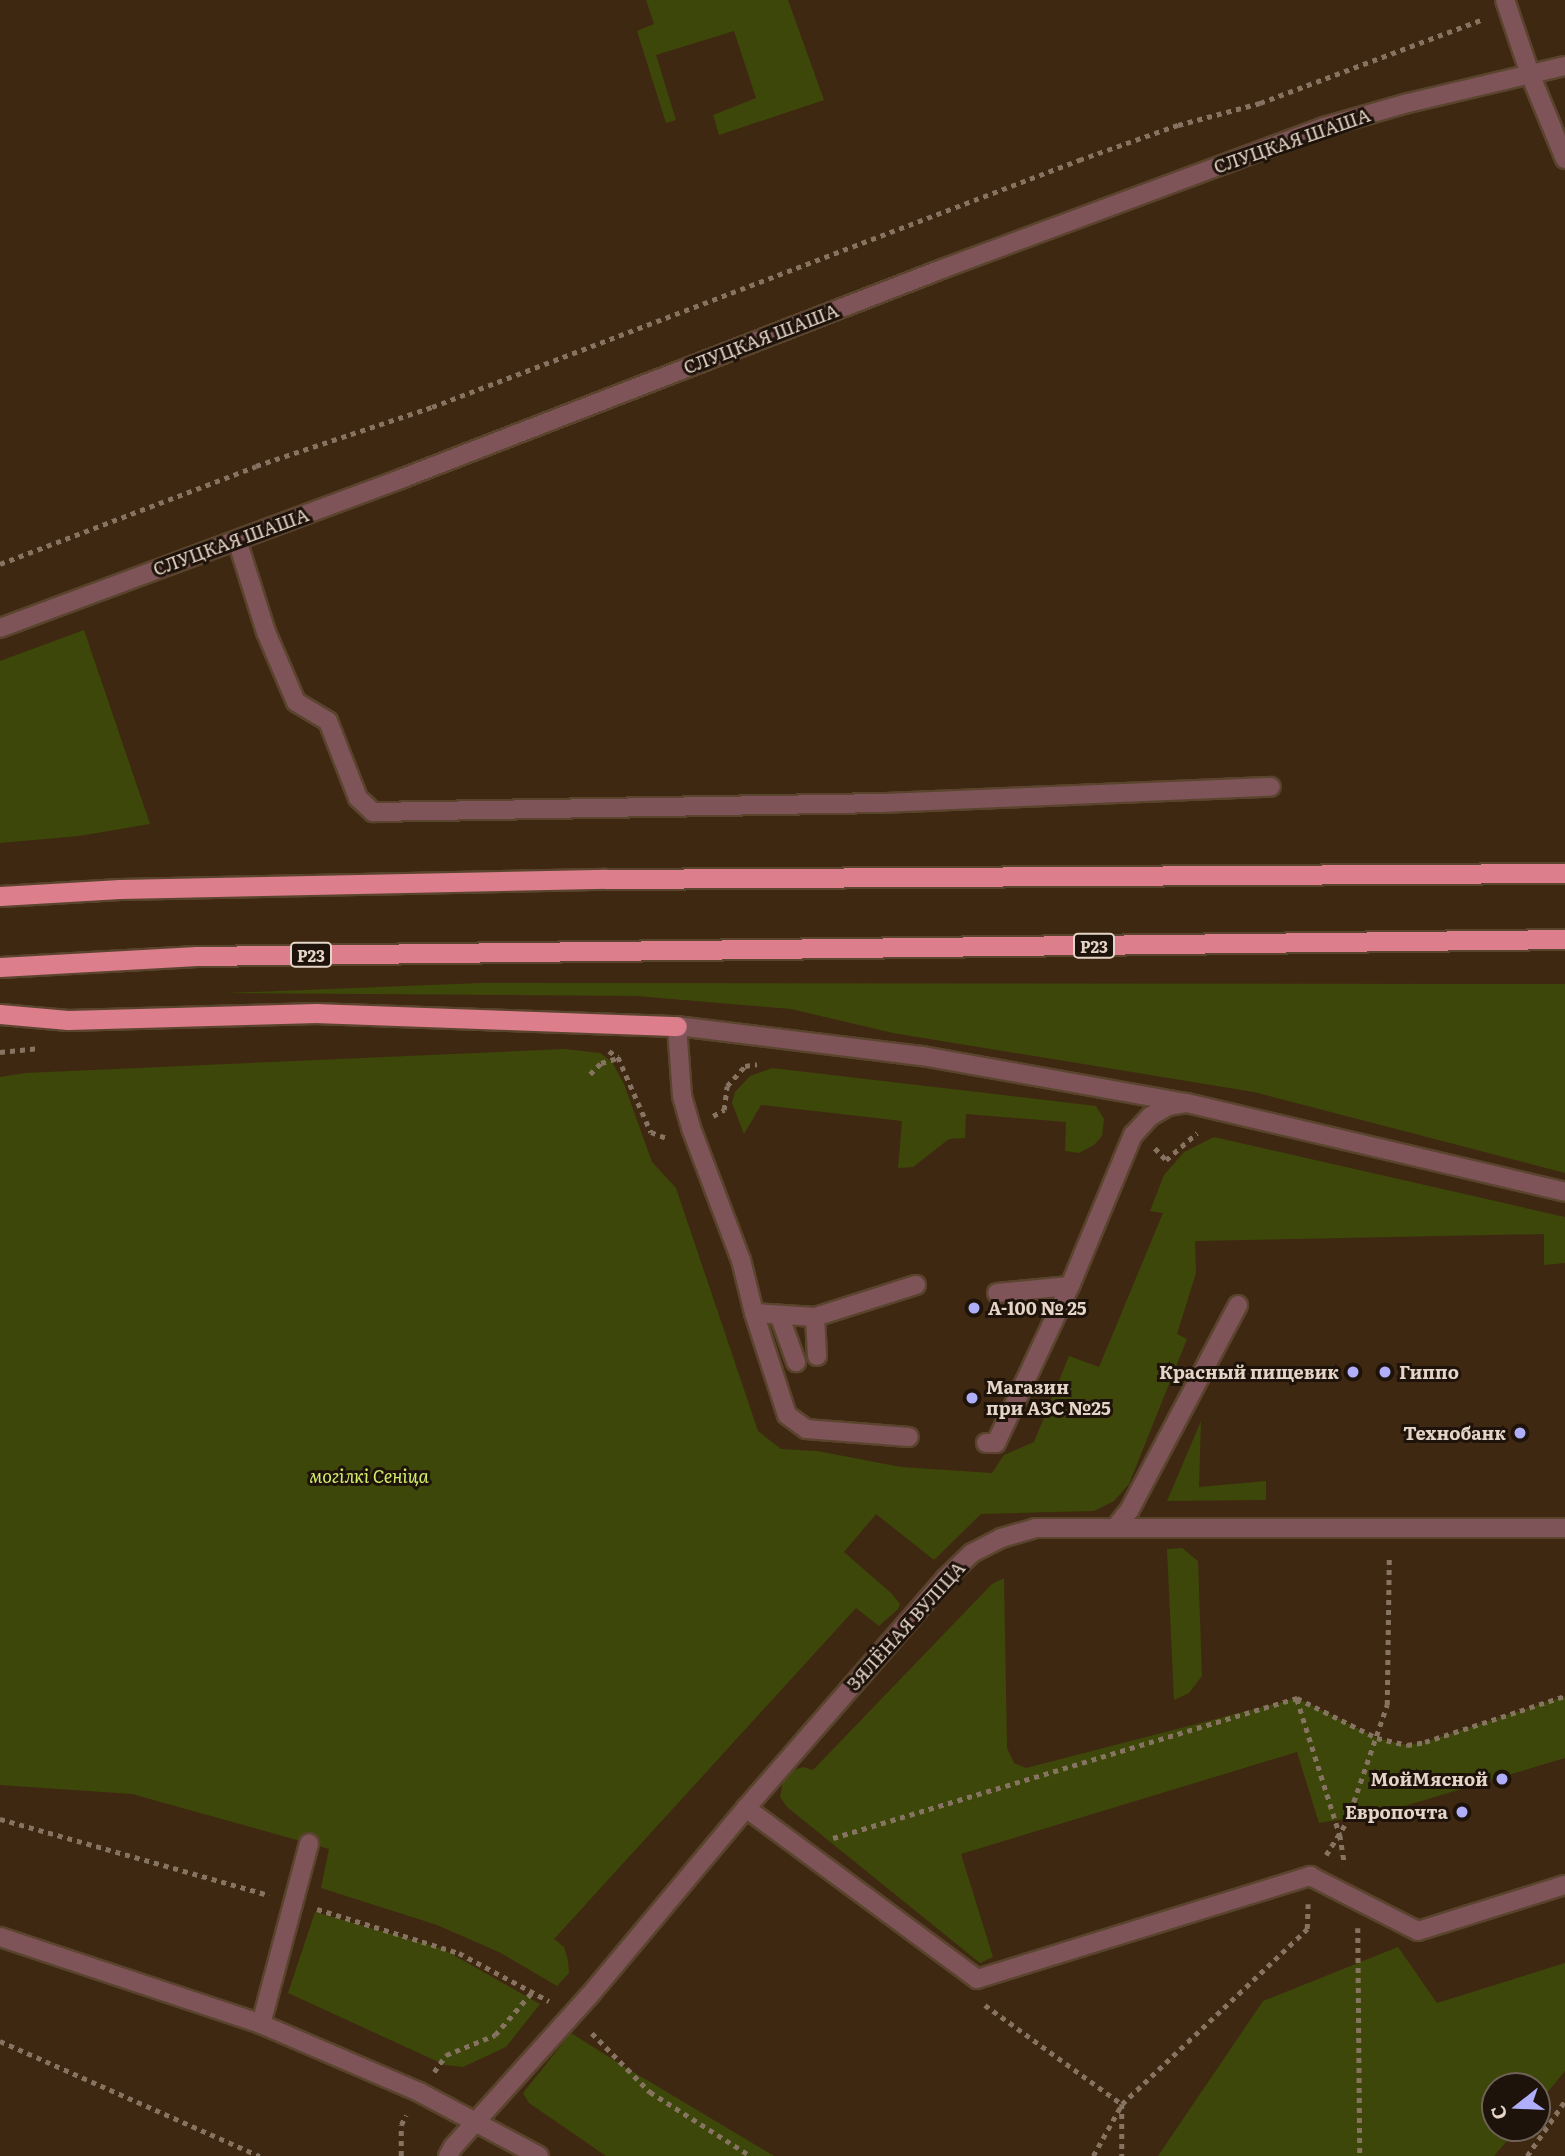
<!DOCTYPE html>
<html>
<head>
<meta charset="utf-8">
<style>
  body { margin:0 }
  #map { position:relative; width:1565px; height:2156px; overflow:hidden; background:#3f2811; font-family:Literata,serif }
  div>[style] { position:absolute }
  .green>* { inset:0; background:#3d4709 }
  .path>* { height:4.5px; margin-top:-2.25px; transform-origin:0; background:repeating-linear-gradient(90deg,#877361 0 5px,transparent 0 10px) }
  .roads { filter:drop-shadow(2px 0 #5a442e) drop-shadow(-2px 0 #5a442e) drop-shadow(0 2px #5a442e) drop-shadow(0 -2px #5a442e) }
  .service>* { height:18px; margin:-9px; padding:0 9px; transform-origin:9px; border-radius:9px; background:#7e5459 }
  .minor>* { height:18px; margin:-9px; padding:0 9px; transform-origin:9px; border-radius:9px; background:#7e5459 }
  .tertiary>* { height:18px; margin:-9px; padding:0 9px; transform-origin:9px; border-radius:9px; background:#7e5459 }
  .trunk>* { height:19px; margin:-9.5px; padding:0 9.5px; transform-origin:9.5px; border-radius:9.5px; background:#dc7e8c }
  .dots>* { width:19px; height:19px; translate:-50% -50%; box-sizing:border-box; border:4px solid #1e130a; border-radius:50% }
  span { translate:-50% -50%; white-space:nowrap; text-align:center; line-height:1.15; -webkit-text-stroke:6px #1e130a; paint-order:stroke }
  .shield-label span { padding:2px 5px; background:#1e130a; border:2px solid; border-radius:5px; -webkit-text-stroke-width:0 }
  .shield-label { font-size:16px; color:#e5d5c8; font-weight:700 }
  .street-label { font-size:18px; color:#e5d5c8 }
  .poi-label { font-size:18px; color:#e5d5c8; font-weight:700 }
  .left { translate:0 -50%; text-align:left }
  .right { translate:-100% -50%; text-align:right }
  .park-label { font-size:18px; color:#d2ec6b; font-style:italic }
  .north { position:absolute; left:1481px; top:2072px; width:70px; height:70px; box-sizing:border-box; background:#1e130a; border:2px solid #6e6156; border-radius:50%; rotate:252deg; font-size:19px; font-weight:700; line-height:28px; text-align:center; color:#e5d5c8 }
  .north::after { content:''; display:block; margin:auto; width:24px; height:32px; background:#afaefa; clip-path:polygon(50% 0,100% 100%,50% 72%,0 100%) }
</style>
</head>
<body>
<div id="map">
  <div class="green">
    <div style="clip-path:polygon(646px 0,788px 0,824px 100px,719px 135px,713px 115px,756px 98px,734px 31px,656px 55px,676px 120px,666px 123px,637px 31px,654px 24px)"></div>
    <div style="clip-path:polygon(84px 630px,150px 824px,79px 836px,0 843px,0 661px)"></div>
    <div style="clip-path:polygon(481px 983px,1565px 984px,1565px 1173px,1254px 1092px,893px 1033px,791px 1009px,636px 996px,226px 993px)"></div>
    <div style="clip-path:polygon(565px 1049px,600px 1053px,612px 1062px,624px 1084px,652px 1162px,676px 1188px,758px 1431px,781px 1449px,817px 1451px,901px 1467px,992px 1473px,1004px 1455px,1034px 1442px,1069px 1356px,1099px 1367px,1163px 1213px,1150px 1211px,1164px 1175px,1184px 1152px,1214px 1137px,1565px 1217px,1565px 1263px,1544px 1265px,1544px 1234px,1195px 1241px,1196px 1273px,1177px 1334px,1187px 1339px,1129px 1484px,1114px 1501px,1094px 1511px,981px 1514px,934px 1560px,876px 1514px,844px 1552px,892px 1594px,900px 1604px,898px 1609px,879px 1626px,856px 1608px,554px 1939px,564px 1947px,568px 1960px,569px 1973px,557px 1986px,501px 1953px,437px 1925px,321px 1888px,329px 1849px,132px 1794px,0 1785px,0 1077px,25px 1073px)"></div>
    <div style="clip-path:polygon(772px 1068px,1096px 1106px,1104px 1119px,1102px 1136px,1094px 1145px,1079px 1153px,1065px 1151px,1066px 1122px,966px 1114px,965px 1138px,949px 1139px,913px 1167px,898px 1168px,902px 1121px,761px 1105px,744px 1134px,732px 1103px,735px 1092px,750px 1076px)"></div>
    <div style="clip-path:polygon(1201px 1421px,1199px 1487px,1266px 1481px,1266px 1500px,1167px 1501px)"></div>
    <div style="clip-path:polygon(1182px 1548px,1198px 1561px,1202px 1676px,1189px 1693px,1174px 1700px,1167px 1549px)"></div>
    <div style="clip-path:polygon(1004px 1578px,1007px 1748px,1014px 1763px,1026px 1768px,1297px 1698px,1377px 1738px,1407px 1745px,1425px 1742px,1565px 1696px,1565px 1758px,1381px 1813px,1319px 1823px,1297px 1752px,961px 1854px,993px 1957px,980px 1963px,787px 1807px,780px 1797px,783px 1781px,794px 1770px,803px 1767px,813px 1770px,992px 1584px)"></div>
    <div style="clip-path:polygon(315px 1912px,441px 1948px,540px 2004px,506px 2047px,463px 2067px,445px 2065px,288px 1993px)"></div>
    <div style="clip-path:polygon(1398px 1947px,1437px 2003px,1565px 1963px,1565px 2071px,1537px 2105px,1537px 2086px,1495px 2086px,1495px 2128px,1518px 2128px,1494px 2156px,1158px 2156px,1263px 2001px)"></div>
    <div style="clip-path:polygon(571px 2033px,620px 2064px,774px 2156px,606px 2156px,529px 2103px,523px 2093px)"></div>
  </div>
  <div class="path">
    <div style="left:0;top:564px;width:274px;rotate:-20.9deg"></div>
    <div style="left:256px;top:466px;width:186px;rotate:-18.5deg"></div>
    <div style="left:432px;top:407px;width:693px;rotate:-20.89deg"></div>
    <div style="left:1079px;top:160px;width:105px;rotate:-19.5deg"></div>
    <div style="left:1178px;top:125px;width:85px;rotate:-15deg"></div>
    <div style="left:1260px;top:103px;width:239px;rotate:-20.6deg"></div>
    <div style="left:609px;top:1051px;width:11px;rotate:34deg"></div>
    <div style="left:618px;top:1057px;width:82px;rotate:66.3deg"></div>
    <div style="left:651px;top:1132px;width:17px;rotate:21deg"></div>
    <div style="left:0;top:1052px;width:40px;rotate:-5.7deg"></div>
    <div style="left:590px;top:1074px;width:16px;rotate:-45deg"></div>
    <div style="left:601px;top:1063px;width:17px;rotate:-17deg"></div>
    <div style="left:713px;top:1116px;width:13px;rotate:-29deg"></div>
    <div style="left:724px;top:1110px;width:24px;rotate:-83deg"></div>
    <div style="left:727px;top:1086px;width:27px;rotate:-48deg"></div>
    <div style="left:745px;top:1066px;width:12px;rotate:-9deg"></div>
    <div style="left:1155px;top:1148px;width:16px;rotate:47deg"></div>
    <div style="left:1166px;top:1160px;width:41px;rotate:-41.1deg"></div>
    <div style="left:1297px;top:1699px;width:143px;rotate:72.5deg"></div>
    <div style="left:1340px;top:1835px;width:30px;rotate:81deg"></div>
    <div style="left:0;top:1819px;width:280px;rotate:15.8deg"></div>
    <div style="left:833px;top:1838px;width:485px;rotate:-16.8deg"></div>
    <div style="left:1297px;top:1698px;width:89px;rotate:26.6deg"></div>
    <div style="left:1377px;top:1738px;width:31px;rotate:13deg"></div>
    <div style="left:1407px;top:1745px;width:18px;rotate:-9deg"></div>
    <div style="left:1425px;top:1742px;width:147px;rotate:-18.2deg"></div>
    <div style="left:1326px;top:1855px;width:40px;rotate:-58deg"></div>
    <div style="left:1347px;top:1821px;width:123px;rotate:-71deg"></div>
    <div style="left:1387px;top:1705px;width:150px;rotate:-89.2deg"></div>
    <div style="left:317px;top:1909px;width:149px;rotate:17.2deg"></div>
    <div style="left:459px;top:1953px;width:102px;rotate:28.1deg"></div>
    <div style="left:1358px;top:1928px;width:228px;rotate:89.5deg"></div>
    <div style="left:985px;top:2005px;width:169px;rotate:35.9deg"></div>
    <div style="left:1122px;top:2104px;width:52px;rotate:90deg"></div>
    <div style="left:592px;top:2033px;width:83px;rotate:45.5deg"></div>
    <div style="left:650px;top:2092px;width:120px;rotate:32.4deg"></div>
    <div style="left:0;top:2041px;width:284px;rotate:23.9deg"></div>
    <div style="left:434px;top:2072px;width:21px;rotate:-55deg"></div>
    <div style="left:446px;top:2055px;width:53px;rotate:-22.2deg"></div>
    <div style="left:495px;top:2035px;width:58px;rotate:-49.2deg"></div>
    <div style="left:401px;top:2156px;width:31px;rotate:-90deg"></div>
    <div style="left:401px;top:2125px;width:11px;rotate:-63deg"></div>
    <div style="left:1093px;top:2156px;width:60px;rotate:-60.9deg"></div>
    <div style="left:1122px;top:2104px;width:255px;rotate:-43.4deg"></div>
    <div style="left:1307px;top:1929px;width:25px;rotate:-88deg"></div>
    <div style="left:1527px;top:2156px;width:67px;rotate:-55.4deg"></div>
  </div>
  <div class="roads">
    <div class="service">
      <div style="left:237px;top:540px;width:96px;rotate:72.5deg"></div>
      <div style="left:266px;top:632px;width:76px;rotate:66.8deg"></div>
      <div style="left:296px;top:702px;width:37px;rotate:31deg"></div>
      <div style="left:328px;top:721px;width:83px;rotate:68.7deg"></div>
      <div style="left:358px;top:798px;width:21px;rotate:43deg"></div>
      <div style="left:373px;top:812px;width:510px;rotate:-1.01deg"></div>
      <div style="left:883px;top:803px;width:388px;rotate:-2.4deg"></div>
      <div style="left:677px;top:1026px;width:70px;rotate:85.9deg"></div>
      <div style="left:682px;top:1096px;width:33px;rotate:74deg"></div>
      <div style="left:691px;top:1128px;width:141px;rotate:69.3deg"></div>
      <div style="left:741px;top:1260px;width:55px;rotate:76.2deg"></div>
      <div style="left:754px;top:1313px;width:107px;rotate:72.1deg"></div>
      <div style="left:787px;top:1415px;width:24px;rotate:36deg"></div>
      <div style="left:806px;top:1429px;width:103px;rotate:4.4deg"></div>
      <div style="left:997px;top:1293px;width:73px;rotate:-5.5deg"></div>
      <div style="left:1070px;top:1286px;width:164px;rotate:-67.4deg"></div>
      <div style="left:1133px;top:1135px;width:26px;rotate:-47deg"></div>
      <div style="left:1151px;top:1116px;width:20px;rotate:-30deg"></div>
      <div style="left:1168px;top:1106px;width:18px;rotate:-9deg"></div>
      <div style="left:754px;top:1313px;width:61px;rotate:3.8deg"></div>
      <div style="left:815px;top:1317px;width:106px;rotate:-17.6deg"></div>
      <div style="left:780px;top:1317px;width:48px;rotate:70.4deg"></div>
      <div style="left:815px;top:1317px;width:39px;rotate:87deg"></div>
      <div style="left:986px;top:1443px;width:10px"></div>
      <div style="left:996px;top:1443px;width:174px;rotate:-64.8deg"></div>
      <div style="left:1115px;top:1528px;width:22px;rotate:-51deg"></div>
      <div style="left:1129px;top:1511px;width:233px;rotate:-62.1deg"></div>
      <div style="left:746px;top:1808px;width:287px;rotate:36.5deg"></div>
      <div style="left:977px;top:1979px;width:349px;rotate:-17.2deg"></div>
      <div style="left:1310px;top:1876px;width:121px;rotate:27deg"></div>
      <div style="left:1418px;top:1931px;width:154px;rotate:-17.4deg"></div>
      <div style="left:261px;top:2024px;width:187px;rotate:-75.1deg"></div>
    </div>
    <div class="minor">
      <div style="left:1505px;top:0;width:78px;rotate:71.3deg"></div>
      <div style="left:448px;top:2156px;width:10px;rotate:-61deg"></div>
      <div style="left:453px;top:2147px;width:203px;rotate:-48deg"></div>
      <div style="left:589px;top:1996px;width:245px;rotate:-50.1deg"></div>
      <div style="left:746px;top:1808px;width:303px;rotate:-49deg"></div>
      <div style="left:945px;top:1579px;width:37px;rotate:-44deg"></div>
      <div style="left:972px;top:1553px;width:33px;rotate:-27deg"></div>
      <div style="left:1001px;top:1538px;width:35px;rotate:-16deg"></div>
      <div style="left:1035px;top:1528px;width:530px"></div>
    </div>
    <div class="tertiary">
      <div style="left:1530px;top:74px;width:92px;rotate:67.6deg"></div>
      <div style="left:0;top:628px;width:430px;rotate:-20.4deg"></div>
      <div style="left:403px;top:478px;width:578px;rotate:-21.19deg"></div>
      <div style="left:942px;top:269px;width:408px;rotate:-20.4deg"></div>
      <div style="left:1324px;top:127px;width:83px;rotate:-16deg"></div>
      <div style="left:1404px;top:104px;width:165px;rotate:-13.3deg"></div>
      <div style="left:677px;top:1026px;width:247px;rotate:7deg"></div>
      <div style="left:922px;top:1056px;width:269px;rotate:10.1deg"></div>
      <div style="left:1187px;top:1103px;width:388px;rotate:13.2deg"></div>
      <div style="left:0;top:1937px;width:275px;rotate:18.4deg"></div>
      <div style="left:261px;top:2024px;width:172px;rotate:23.3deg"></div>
      <div style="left:419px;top:2092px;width:136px;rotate:28.1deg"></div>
    </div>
    <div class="trunk">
      <div style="left:0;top:896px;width:120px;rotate:-3.3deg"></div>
      <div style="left:120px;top:889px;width:486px;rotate:-1.2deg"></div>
      <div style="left:606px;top:879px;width:959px;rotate:-0.36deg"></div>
      <div style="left:0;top:967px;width:197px;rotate:-3.2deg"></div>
      <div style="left:197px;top:956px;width:1368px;rotate:-0.71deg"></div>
      <div style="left:0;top:1014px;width:68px;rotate:5deg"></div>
      <div style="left:68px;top:1020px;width:249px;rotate:-1.6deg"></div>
      <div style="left:317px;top:1013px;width:360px;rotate:2.1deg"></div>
    </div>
  </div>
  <div class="dots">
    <div style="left:974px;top:1308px;background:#afaefa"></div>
    <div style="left:1353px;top:1372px;background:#afaefa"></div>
    <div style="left:1385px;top:1372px;background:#afaefa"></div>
    <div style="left:972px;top:1398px;background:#afaefa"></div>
    <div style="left:1520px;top:1433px;background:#afaefa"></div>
    <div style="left:1502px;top:1779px;background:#afaefa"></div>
    <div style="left:1462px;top:1812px;background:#afaefa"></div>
  </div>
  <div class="shield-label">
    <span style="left:1094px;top:946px">Р23</span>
    <span style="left:311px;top:955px">Р23</span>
  </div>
  <div class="street-label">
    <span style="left:1292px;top:141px;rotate:-19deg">СЛУЦКАЯ ШАША</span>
    <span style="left:761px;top:339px;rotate:-21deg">СЛУЦКАЯ ШАША</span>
    <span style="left:231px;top:542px;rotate:-20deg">СЛУЦКАЯ ШАША</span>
    <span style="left:906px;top:1626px;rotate:-48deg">ЗЯЛЁНАЯ ВУЛІЦА</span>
  </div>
  <div class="poi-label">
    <span class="left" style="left:988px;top:1308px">А-100 № 25</span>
    <span class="right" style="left:1339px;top:1372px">Красный пищевик</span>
    <span class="left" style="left:1399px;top:1372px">Гиппо</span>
    <span class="left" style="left:986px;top:1398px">Магазин<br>при АЗС №25</span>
    <span class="right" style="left:1506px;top:1433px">Технобанк</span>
    <span class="right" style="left:1488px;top:1779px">МойМясной</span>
    <span class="right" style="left:1448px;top:1812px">Европочта</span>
  </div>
  <div class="park-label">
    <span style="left:369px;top:1476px">могілкі Сеніца</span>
  </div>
  <div class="north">С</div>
</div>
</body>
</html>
